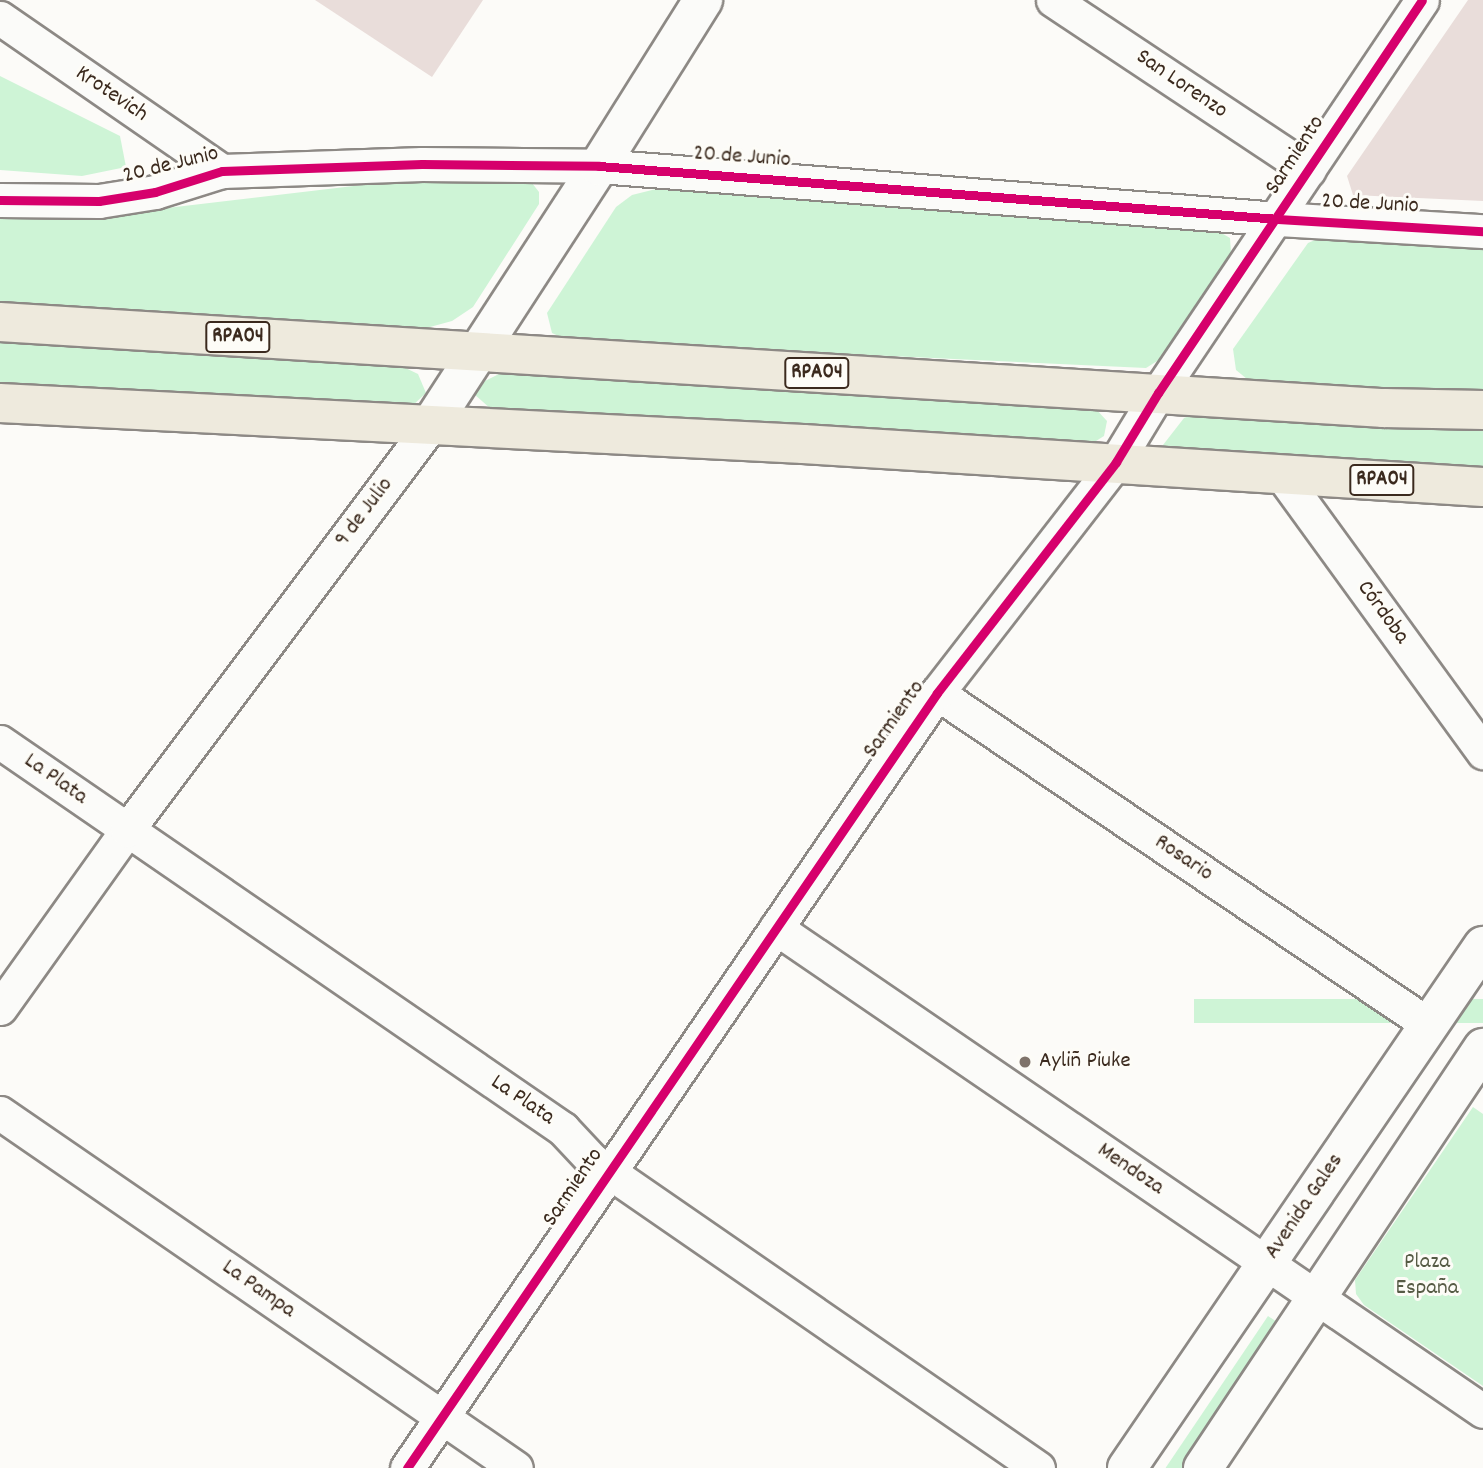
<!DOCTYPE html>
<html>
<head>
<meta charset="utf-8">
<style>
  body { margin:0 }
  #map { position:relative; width:1483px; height:1468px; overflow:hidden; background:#fcfbf8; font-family:Dekko,sans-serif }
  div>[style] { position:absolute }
  .green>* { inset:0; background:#cef4d6; transform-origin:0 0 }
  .building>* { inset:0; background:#e9ddda }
  .roads { filter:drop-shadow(2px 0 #8d8985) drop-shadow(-2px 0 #8d8985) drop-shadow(0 2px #8d8985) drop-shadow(0 -2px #8d8985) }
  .minor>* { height:33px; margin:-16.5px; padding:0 16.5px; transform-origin:16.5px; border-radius:16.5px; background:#fbfbf9 }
  .secondary>* { height:38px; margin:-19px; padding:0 19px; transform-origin:19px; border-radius:19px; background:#fbfbf9 }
  .primary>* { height:38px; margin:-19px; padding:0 19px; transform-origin:19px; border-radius:19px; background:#eeeadd }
  .cycleway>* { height:9px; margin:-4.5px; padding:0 4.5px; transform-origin:4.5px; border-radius:4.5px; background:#d6006c }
  .dots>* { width:19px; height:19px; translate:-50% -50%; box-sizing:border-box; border:4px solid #fdfcf7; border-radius:50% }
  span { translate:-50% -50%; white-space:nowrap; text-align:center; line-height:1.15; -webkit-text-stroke:6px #fdfcf7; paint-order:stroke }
  .shield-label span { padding:2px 5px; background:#fdfcf7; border:2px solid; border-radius:5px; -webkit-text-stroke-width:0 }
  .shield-label { font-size:21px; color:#3b2a1e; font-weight:700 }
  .street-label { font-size:23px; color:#3b2a1e }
  .poi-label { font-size:23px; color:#3b2a1e }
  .left { translate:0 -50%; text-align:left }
  .park-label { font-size:23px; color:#565b45 }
</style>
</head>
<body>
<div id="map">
  <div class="green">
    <div style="clip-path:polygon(0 76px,120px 136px,126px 167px,82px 176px,0 170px)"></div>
    <div style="clip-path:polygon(444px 182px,532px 183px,539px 192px,539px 204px,473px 307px,452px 321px,419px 330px,0 302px,0 214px,99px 216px,379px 183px)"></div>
    <div style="clip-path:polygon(660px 188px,1211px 227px,1230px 238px,1231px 253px,1162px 358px,1146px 368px,569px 341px,552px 333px,547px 313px,616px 207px,632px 195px)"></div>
    <div style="clip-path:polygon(1322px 237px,1483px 248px,1483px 395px,1247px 379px,1236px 370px,1233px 349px,1308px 243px)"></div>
    <div style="clip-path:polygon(0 333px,395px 363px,418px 374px,426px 393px,412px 406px,0 390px)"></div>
    <div style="clip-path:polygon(522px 369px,1095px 408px,1107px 421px,1104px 436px,1088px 446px,491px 409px,474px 394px,485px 381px,499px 374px)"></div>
    <div style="clip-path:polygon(1192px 415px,1483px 428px,1483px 471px,1166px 453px,1163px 445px,1184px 418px)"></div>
    <div style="left:1483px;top:999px;width:24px;height:289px;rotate:90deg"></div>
    <div style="clip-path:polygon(1473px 1107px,1483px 1114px,1483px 1386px,1364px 1305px,1356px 1294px,1355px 1280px)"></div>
    <div style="left:1268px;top:1316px;width:14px;height:183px;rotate:34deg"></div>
  </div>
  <div class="building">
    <div style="clip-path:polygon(315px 0,483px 0,432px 77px)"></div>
    <div style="clip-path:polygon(1468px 0,1483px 0,1483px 201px,1353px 195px,1347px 176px)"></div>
  </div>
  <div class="roads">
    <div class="minor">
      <div style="left:1053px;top:0;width:307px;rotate:33.6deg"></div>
      <div style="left:0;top:18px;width:270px;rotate:34.6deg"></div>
      <div style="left:0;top:200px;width:99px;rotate:0.6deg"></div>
      <div style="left:99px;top:201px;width:57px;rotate:-9.1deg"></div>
      <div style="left:155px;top:192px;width:70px;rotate:-17.4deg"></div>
      <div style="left:222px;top:171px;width:200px;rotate:-2deg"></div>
      <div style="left:422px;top:164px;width:177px;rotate:0.6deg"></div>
      <div style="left:599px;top:166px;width:681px;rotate:4.46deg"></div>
      <div style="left:1278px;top:219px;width:205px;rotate:3.4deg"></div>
      <div style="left:1281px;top:474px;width:344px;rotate:54deg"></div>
      <div style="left:937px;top:693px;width:594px;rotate:34.01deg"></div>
      <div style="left:0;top:742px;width:683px;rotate:34.5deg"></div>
      <div style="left:563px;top:1129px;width:42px;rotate:46.9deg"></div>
      <div style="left:592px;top:1160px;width:542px;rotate:34.63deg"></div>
      <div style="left:776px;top:928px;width:856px;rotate:34.34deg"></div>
      <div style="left:0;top:1008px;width:219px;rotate:-54.5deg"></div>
      <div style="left:127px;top:830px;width:505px;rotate:-53.13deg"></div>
      <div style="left:0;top:1113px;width:626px;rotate:34.53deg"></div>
      <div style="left:407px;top:1468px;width:939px;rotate:-55.63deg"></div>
      <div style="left:937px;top:693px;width:292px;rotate:-52.2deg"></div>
      <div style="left:1116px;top:462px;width:81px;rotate:-58.7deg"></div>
      <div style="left:1158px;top:393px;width:473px;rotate:-56.1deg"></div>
    </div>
    <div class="secondary">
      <div style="left:430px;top:426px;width:310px;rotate:-57deg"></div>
      <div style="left:599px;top:166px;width:196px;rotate:-57.9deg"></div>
      <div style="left:1127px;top:1468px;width:632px;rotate:-55.71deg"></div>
      <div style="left:1203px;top:1468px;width:505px;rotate:-56.31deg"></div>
    </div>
    <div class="primary">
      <div style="left:0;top:322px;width:1387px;rotate:3.56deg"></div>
      <div style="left:1384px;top:408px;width:99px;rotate:1.2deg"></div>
      <div style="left:0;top:403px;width:804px;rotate:2.92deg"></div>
      <div style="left:803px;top:444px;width:681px;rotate:3.62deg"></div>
    </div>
  </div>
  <div class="cycleway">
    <div style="left:0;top:200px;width:99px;rotate:0.6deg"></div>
    <div style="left:99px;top:201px;width:57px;rotate:-9.1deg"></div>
    <div style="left:155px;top:192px;width:70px;rotate:-17.4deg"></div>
    <div style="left:222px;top:171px;width:200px;rotate:-2deg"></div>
    <div style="left:422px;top:164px;width:177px;rotate:0.6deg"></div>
    <div style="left:599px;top:166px;width:681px;rotate:4.46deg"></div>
    <div style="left:1278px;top:219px;width:205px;rotate:3.4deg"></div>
    <div style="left:407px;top:1468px;width:939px;rotate:-55.63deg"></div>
    <div style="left:937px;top:693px;width:292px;rotate:-52.2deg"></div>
    <div style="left:1116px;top:462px;width:81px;rotate:-58.7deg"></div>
    <div style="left:1158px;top:393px;width:473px;rotate:-56.1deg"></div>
  </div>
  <div class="dots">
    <div style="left:1025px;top:1062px;background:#7f736a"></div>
  </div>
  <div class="shield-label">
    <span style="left:238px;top:337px">RPA04</span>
    <span style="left:817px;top:373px">RPA04</span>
    <span style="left:1382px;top:480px">RPA04</span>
  </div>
  <div class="street-label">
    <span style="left:1181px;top:85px;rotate:34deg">San Lorenzo</span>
    <span style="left:111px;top:95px;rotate:34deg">Krotevich</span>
    <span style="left:1296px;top:156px;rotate:-57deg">Sarmiento</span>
    <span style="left:742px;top:158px;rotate:4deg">20 de Junio</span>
    <span style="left:171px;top:166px;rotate:-14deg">20 de Junio</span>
    <span style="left:1370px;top:205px;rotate:3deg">20 de Junio</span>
    <span style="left:365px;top:513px;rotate:-53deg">9 de Julio</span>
    <span style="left:1382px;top:613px;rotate:54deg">Córdoba</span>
    <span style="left:895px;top:720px;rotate:-55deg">Sarmiento</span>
    <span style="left:55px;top:780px;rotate:35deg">La Plata</span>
    <span style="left:1183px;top:859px;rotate:34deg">Rosario</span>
    <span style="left:522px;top:1101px;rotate:34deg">La Plata</span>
    <span style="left:1130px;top:1170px;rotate:34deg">Mendoza</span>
    <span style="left:574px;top:1188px;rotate:-56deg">Sarmiento</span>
    <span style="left:1305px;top:1207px;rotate:-56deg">Avenida Gales</span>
    <span style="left:258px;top:1290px;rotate:35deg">La Pampa</span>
  </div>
  <div class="poi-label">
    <span class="left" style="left:1039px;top:1062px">Ayliñ Piuke</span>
  </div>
  <div class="park-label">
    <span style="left:1427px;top:1276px">Plaza<br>España</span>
  </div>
</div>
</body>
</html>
